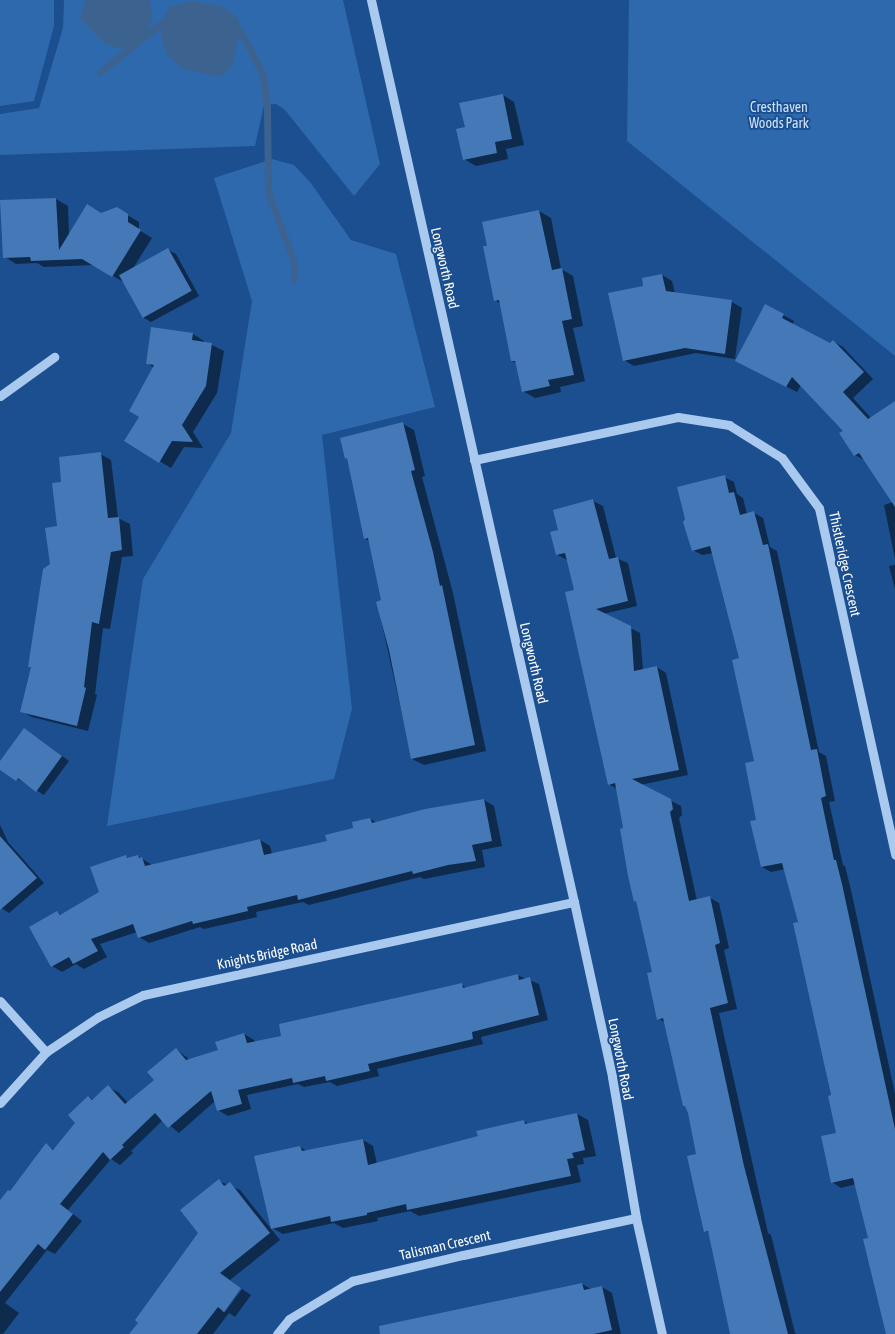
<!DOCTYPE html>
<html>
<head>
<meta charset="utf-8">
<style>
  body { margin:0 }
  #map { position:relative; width:895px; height:1334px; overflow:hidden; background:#1b4f8f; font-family:"Asap Condensed",sans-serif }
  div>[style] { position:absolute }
  .green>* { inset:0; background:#2e69ad }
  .water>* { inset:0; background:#3c6290 }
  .shadow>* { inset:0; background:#0007 }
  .stream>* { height:7px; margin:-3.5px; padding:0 3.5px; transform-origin:3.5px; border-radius:3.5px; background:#3c6290 }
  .building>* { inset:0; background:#4478b7; transform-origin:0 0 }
  .minor>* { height:9px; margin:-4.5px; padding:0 4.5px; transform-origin:4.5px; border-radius:4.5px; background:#a9c9ee }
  span { translate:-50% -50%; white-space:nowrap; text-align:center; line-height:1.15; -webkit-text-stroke:4px #1b4f8f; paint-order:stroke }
  .park-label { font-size:14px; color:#cfe3fa }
  .street-label { font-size:14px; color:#fff }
</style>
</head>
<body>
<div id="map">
  <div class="green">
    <div style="clip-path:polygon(0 0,54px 0,54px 26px,34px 101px,0 106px)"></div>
    <div style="clip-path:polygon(64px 0,343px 0,380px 164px,354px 196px,285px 110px,276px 104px,264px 105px,255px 146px,0 155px,0 114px,39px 108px,63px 28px)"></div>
    <div style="clip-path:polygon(629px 0,895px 0,895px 356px,627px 141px)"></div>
    <div style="clip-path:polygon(272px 159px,294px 165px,310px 182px,351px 240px,396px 254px,435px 407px,322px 435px,352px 709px,334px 779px,107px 826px,143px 579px,231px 433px,252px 301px,214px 178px)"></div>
  </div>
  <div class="water">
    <div style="clip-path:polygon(85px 0,150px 0,152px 18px,146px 36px,135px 45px,121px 49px,104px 43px,80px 19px)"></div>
    <div style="clip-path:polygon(191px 1px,224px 7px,239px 19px,240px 30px,232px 66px,220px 77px,183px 69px,168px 56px,162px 41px,161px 22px,170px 6px)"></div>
  </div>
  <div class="shadow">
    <div style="clip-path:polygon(503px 95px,514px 102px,524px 145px,506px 149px,508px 159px,476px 166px,464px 159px,466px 128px)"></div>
    <div style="clip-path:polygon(56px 199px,68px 206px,69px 235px,102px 214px,117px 209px,139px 222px,139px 230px,152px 238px,132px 270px,168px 250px,176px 254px,199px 296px,151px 322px,144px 318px,125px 283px,94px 265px,44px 267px,37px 263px,16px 264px,5px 257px)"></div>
    <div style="clip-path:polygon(539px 211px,551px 218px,561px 269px,573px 276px,583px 326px,573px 328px,585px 381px,560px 387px,561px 392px,535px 398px,523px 391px,517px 364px,512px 361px,501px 304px,495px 300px,488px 247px)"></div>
    <div style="clip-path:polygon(662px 275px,672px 281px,675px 293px,732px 302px,742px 308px,735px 359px,696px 353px,634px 366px,624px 360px,645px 287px)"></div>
    <div style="clip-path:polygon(783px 315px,794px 321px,792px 325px,830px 344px,833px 341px,843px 347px,873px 379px,853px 398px,871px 418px,895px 403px,895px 559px,884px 505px,893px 502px,866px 461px,855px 455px,845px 431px,801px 385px,797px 392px,747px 366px)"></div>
    <div style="clip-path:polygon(193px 334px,204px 341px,204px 343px,212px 345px,224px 351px,217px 393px,193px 432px,203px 448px,184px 447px,171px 468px,126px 441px,140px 416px,154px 368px,147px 363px)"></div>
    <div style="clip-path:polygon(403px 424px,414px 430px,425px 476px,422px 477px,453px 593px,486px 751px,424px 765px,412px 759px,377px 602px,382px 601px,370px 541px,365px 539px,348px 459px,346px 458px)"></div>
    <div style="clip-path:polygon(100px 454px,111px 460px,118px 518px,130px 524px,133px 556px,122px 557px,110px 629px,103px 628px,95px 694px,97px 695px,88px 731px,32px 717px,21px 711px,32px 668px,29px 666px,58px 527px,63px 483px)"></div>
    <div style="clip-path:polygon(724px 477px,734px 482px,737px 494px,743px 498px,747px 514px,754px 513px,763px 518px,770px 547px,777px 551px,819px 752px,826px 756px,835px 801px,829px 802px,843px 865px,845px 866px,851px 890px,895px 1094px,895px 1334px,887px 1334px,869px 1239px,856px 1184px,841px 1188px,832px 1182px,838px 1134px,799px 923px,785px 869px,771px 872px,762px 867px,755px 762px,741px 659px,713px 553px,702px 555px,693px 550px)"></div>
    <div style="clip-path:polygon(593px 501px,603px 506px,616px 558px,628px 563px,637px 606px,603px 614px,640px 633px,643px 670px,657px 667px,666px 673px,688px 775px,640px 785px,681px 806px,682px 815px,679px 818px,697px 901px,710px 898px,719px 903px,729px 948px,724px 950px,737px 1009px,719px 1013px,768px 1233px,771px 1235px,795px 1333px,797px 1334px,732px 1334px,709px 1233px,705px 1231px,698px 1155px,687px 1107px,684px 1105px,666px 1023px,659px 1019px,653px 973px,638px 903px,635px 901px,617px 789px,609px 784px,575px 591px,567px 560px,558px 555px,559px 531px)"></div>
    <div style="clip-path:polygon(895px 565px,895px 589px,889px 566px)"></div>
    <div style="clip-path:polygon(32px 734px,69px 761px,44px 795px,0 768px,0 763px)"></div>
    <div style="clip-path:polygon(484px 800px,494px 806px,502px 846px,482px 850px,485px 867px,424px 879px,420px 877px,309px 905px,303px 902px,256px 912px,257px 917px,204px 929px,200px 927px,149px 943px,139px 937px,137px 932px,100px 944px,107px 957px,84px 969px,76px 964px,62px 972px,52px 966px,57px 912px,62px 915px,100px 893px,126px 857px,130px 859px,138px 856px,152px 865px,260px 840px,270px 846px,272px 854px,328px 842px,370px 819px,377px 823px)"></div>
    <div style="clip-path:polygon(0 825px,8px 842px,44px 883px,9px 913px,0 907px)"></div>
    <div style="clip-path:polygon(517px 975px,539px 984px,548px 1020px,481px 1037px,483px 1044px,377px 1069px,379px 1076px,337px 1086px,330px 1082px,304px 1087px,298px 1084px,247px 1095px,251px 1109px,228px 1116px,218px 1110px,215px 1101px,179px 1133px,163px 1120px,131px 1151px,133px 1153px,120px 1165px,111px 1159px,68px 1210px,82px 1221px,55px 1254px,47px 1250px,5px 1303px,19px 1313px,3px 1334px,0 1334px,0 1204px,46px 1145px,55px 1150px,77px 1123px,89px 1097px,94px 1100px,108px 1087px,118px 1092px,128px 1103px,155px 1080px,176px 1049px,190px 1060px,219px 1051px,244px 1034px,254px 1040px,255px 1043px,283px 1037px,462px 985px,467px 988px)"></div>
    <div style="clip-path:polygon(577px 1114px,588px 1120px,596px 1156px,583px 1158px,584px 1164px,577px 1165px,581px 1182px,419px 1216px,410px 1211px,377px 1218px,378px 1221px,343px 1228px,334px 1223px,283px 1234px,272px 1228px,300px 1147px,307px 1151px,363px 1140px,373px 1146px,377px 1164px,479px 1137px,524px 1121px,529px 1125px)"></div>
    <div style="clip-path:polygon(219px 1181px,240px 1190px,280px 1240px,230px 1280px,240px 1287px,222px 1312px,225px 1312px,242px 1289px,251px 1295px,235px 1317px,229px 1313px,213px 1334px,154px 1334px,200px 1233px)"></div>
    <div style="clip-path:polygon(582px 1284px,591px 1289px,602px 1287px,612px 1293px,621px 1334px,399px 1334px)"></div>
  </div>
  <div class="stream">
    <div style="left:235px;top:26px;width:16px;rotate:52deg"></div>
    <div style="left:245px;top:39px;width:40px;rotate:63.4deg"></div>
    <div style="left:263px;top:75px;width:32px;rotate:83deg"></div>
    <div style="left:267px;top:107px;width:85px;rotate:89.3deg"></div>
    <div style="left:268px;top:192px;width:75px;rotate:69.6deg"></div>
    <div style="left:294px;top:262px;width:17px;rotate:90deg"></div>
    <div style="left:100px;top:72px;width:85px;rotate:-38.3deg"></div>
  </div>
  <div class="building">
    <div style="clip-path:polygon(503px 94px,512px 139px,495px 142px,497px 153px,463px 160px,456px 129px,465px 127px,459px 103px)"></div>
    <div style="clip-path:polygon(56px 198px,59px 250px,87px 204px,101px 213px,117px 207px,128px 214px,128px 222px,141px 230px,112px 277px,82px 259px,31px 261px,30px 257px,3px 258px,0 200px)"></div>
    <div style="clip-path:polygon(539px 210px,552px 270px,562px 268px,572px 319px,562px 321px,574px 375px,548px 380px,550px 386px,522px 392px,515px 361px,511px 361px,499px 300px,494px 301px,483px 246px,487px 246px,482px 222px)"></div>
    <div style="left:168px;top:248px;width:49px;height:56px;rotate:61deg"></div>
    <div style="clip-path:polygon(662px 274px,666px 291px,732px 300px,725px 354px,685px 348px,623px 361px,608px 293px,643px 286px,642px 278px)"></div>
    <div style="clip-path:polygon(765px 304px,784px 314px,782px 318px,830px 343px,833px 340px,864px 372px,843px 392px,868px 419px,895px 401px,895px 507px,859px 453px,854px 456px,839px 433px,843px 431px,792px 377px,786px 387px,735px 361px)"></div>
    <div style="clip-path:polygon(151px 327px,193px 333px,192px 340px,212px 343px,206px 386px,182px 425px,193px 442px,172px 441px,159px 463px,124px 441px,139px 417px,129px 411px,154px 365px,146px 364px)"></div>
    <div style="clip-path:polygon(403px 422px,415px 470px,411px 471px,433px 552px,440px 586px,442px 585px,475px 745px,411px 759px,389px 650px,376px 602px,381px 600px,368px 538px,364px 539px,347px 458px,345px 459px,340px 438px)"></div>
    <div style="clip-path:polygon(101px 452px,108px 518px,119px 517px,122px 550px,111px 552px,99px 624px,92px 622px,84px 687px,86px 688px,77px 726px,20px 712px,31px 667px,28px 667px,43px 569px,50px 564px,45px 528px,57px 526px,52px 483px,61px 482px,59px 457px)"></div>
    <div style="clip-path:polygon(725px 475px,729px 493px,734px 492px,740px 515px,754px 511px,763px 545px,768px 544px,811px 750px,817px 749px,826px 796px,821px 798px,834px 860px,836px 860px,842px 884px,895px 1129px,895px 1334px,886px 1334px,863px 1239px,868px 1238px,853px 1178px,831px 1183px,821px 1136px,836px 1133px,828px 1096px,831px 1095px,793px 923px,798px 922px,782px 863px,761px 867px,750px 821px,756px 820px,745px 763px,754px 761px,732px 660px,739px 658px,710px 546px,692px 551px,683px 522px,685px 519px,677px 487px)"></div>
    <div style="clip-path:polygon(593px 499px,609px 559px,618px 557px,628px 601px,596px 609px,631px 626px,634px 671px,657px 666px,679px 770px,632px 779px,671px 799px,673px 809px,670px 812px,689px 901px,710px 896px,720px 943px,715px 945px,728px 1003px,710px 1008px,744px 1166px,788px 1334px,730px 1334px,708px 1231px,704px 1232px,698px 1206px,687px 1156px,696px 1154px,688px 1113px,685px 1106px,683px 1106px,663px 1018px,657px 1020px,647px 973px,652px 972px,636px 901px,634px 902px,628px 876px,620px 829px,623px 828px,615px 783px,608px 785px,565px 592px,574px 590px,565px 553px,556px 555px,550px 532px,558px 530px,553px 510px)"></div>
    <div style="clip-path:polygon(24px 728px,62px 756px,36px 792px,18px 778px,16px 781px,0 770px,0 761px)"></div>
    <div style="clip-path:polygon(484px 799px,492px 841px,472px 845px,476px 861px,448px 865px,413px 874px,412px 871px,298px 900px,297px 895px,247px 907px,248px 911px,193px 924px,192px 921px,138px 938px,133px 924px,91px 939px,98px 951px,73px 964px,69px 957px,51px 967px,29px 927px,57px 911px,60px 915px,99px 892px,90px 867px,126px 855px,127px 858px,138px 855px,139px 858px,142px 857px,145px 866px,260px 839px,264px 855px,327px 841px,325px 835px,353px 828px,352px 822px,370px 818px,372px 823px,425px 809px)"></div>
    <div style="clip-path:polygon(0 836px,37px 878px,0 910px)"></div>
    <div style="clip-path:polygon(518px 974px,519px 980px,530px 977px,539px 1015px,472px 1032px,473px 1039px,368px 1064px,370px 1071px,326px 1081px,325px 1076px,293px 1083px,292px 1078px,238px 1090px,242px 1104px,217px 1111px,211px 1091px,168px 1128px,155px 1113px,122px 1145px,124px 1147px,110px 1160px,103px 1152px,60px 1204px,73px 1214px,45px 1250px,38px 1244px,0 1292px,0 1200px,8px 1190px,10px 1191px,46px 1143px,53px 1150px,75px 1123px,68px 1115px,88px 1096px,92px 1100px,108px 1085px,125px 1104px,154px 1080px,147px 1072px,176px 1048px,186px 1060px,218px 1050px,215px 1042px,244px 1033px,247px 1043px,281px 1036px,279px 1024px,436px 989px,462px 983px,463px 988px)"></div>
    <div style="clip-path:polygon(577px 1113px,585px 1150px,572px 1153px,574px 1158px,567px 1159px,571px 1176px,407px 1210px,406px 1204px,367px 1213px,367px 1215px,331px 1222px,330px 1216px,271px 1229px,254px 1156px,300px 1146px,302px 1151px,363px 1139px,368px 1165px,478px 1136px,476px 1131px,524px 1120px,525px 1124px)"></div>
    <div style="clip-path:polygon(219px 1179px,224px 1186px,230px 1182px,270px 1233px,220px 1273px,241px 1288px,224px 1312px,218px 1307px,197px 1334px,129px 1334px,138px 1323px,135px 1320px,198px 1233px,180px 1210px)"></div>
    <div style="clip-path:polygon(582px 1283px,584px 1290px,602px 1286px,612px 1330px,594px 1334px,380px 1334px,379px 1326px)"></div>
  </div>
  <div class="minor">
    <div style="left:371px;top:0;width:925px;rotate:77.32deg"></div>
    <div style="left:574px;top:902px;width:179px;rotate:77.7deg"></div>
    <div style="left:612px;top:1077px;width:143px;rotate:80.3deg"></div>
    <div style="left:636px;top:1218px;width:119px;rotate:77.4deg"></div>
    <div style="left:0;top:396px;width:67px;rotate:-35.8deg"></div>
    <div style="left:474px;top:460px;width:208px;rotate:-11.9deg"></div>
    <div style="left:678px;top:417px;width:52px;rotate:8.9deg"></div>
    <div style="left:729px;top:425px;width:62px;rotate:31.9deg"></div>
    <div style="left:782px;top:458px;width:62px;rotate:53.5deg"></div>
    <div style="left:819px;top:508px;width:355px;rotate:77.6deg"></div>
    <div style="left:0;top:1001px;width:69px;rotate:48deg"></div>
    <div style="left:0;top:1103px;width:69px;rotate:-48deg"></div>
    <div style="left:46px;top:1052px;width:63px;rotate:-33.9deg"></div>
    <div style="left:98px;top:1017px;width:50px;rotate:-26.1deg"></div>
    <div style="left:143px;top:995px;width:441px;rotate:-12.2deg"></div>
    <div style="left:277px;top:1334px;width:19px;rotate:-51deg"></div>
    <div style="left:289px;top:1319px;width:74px;rotate:-31.1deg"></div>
    <div style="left:352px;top:1281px;width:114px;rotate:-13.2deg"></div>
    <div style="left:463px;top:1255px;width:177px;rotate:-12.1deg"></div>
  </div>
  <div class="park-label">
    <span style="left:779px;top:115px">Cresthaven<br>Woods Park</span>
  </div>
  <div class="street-label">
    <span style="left:445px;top:268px;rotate:77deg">Longworth Road</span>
    <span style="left:845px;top:564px;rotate:78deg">Thistleridge Crescent</span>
    <span style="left:534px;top:663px;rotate:77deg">Longworth Road</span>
    <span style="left:267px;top:954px;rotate:-12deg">Knights Bridge Road</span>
    <span style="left:621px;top:1059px;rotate:79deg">Longworth Road</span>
    <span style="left:445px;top:1245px;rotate:-13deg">Talisman Crescent</span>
  </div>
</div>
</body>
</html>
